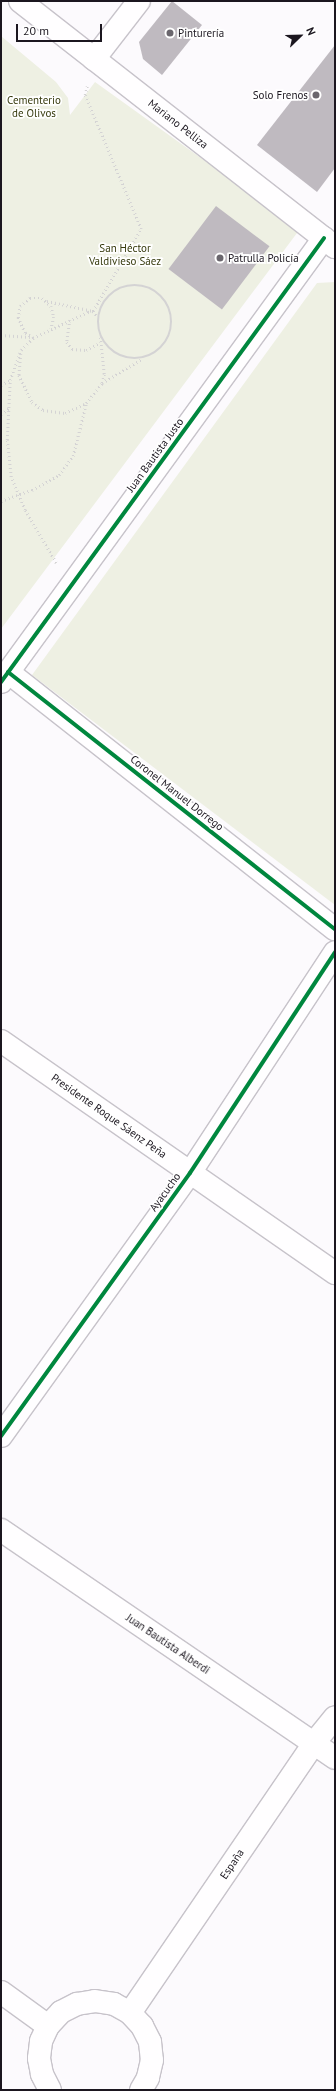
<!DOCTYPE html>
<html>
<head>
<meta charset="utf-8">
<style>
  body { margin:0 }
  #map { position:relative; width:336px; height:2091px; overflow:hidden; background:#fcfafd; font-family:"PT Sans",sans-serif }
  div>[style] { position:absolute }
  .green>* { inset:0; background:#eef0e3 }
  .building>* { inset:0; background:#bfbac0; transform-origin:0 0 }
  .path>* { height:2.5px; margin-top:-1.25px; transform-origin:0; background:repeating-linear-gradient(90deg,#d4d3d4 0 1px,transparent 0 4px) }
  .path>.ring { margin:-1.25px; padding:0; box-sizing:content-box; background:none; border:2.5px solid #d4d3d4; border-radius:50% }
  .roads { filter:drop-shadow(1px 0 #c7c3ca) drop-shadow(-1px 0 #c7c3ca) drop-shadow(0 1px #c7c3ca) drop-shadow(0 -1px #c7c3ca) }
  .street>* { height:22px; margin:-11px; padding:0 11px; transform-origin:11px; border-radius:11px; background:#fffeff }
  .secondary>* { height:22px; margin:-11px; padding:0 11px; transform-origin:11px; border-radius:11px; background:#fffeff }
  .cycleway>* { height:4px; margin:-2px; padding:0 2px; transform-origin:2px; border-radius:2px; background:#00873e }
  .dots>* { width:11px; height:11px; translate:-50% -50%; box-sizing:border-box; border:2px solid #fff; border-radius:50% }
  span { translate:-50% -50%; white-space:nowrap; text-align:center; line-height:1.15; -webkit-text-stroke:3.5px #fff; paint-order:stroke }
  .poi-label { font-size:11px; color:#1b161f }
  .left { translate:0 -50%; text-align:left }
  .right { translate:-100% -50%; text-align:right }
  .park-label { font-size:11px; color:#373b0e }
  .street-label { font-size:11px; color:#1b161f }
  .frame { position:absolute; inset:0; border:2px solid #1b161f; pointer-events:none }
  .north { position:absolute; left:280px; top:16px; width:40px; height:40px; -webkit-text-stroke:3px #fff; paint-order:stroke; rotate:67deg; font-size:11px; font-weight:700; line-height:16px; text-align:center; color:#1b161f }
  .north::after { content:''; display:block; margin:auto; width:14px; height:18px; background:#1b161f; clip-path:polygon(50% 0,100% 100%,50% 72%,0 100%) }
  .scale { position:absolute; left:16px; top:24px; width:86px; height:18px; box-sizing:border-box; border:2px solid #1b161f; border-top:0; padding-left:5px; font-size:12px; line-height:14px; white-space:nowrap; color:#1b161f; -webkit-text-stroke:3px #fff; paint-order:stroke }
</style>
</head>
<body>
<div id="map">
  <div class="green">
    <div style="clip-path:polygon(1px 36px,56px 82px,68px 98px,70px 115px,95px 82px,300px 229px,1px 629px)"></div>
    <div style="clip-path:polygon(335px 282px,335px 905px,32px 675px,317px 283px)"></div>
  </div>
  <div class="building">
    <div style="clip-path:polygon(172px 1px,202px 25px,162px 75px,143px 59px,139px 42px)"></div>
    <div style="clip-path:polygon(335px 45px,335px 168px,317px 192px,257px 145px)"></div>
    <div style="left:216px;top:206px;width:67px;height:79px;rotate:37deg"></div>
  </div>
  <div class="path">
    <div class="ring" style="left:98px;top:285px;width:71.5px;height:71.5px"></div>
    <div style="left:47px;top:301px;width:47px;rotate:12.3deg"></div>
    <div style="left:93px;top:311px;width:95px;rotate:-59.7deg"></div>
    <div style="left:141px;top:229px;width:145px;rotate:-112.7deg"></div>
    <div style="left:85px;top:95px;width:9px;rotate:-77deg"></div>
    <div style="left:70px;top:320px;width:22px;rotate:98deg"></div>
    <div style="left:67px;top:342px;width:9px;rotate:54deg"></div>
    <div style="left:72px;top:349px;width:14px;rotate:4deg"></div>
    <div style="left:86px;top:350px;width:16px;rotate:-27deg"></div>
    <div style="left:1px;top:335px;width:29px;rotate:4deg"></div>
    <div style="left:33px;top:338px;width:9px;rotate:-148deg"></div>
    <div style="left:25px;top:333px;width:17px;rotate:-115deg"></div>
    <div style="left:18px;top:318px;width:12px;rotate:-81deg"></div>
    <div style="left:20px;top:306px;width:13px;rotate:-39deg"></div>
    <div style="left:30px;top:298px;width:12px"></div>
    <div style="left:42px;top:298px;width:12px;rotate:42deg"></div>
    <div style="left:51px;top:306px;width:11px;rotate:75deg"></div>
    <div style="left:54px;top:317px;width:12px;rotate:104deg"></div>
    <div style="left:21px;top:354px;width:21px;rotate:95deg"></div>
    <div style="left:19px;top:375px;width:30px;rotate:64deg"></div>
    <div style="left:32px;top:402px;width:14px;rotate:36deg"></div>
    <div style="left:43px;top:410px;width:22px;rotate:8deg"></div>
    <div style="left:65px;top:413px;width:23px;rotate:-25deg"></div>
    <div style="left:86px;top:403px;width:26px;rotate:-51deg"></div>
    <div style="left:102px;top:383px;width:9px;rotate:-77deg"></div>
    <div style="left:104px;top:374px;width:37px;rotate:-96deg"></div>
    <div style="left:102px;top:383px;width:47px;rotate:-31deg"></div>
    <div style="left:1px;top:385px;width:10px;rotate:-29deg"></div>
    <div style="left:1px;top:414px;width:10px;rotate:-37deg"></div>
    <div style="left:1px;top:501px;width:33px;rotate:-20deg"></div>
    <div style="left:32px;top:490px;width:31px;rotate:-29deg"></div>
    <div style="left:59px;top:475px;width:24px;rotate:-54deg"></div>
    <div style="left:73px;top:456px;width:54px;rotate:-76deg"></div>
    <div style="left:56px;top:563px;width:61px;rotate:-120.3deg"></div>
    <div style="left:25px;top:510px;width:36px;rotate:-113deg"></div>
    <div style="left:11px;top:477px;width:37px;rotate:-96deg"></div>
    <div style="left:7px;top:440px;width:60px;rotate:-87.1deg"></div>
    <div style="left:10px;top:380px;width:32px;rotate:-70deg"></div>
    <div style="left:21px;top:350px;width:17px;rotate:-45deg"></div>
    <div style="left:33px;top:338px;width:61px;rotate:-25.3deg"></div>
    <div style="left:88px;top:312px;width:5px;rotate:-11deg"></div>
    <div style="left:93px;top:311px;width:6px;rotate:51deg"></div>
  </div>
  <div class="roads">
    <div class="street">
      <div style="left:94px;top:59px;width:73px;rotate:-52.2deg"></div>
      <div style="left:8px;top:672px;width:416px;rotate:38.2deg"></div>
      <div style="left:1px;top:682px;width:549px;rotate:-53.96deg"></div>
      <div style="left:1px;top:1041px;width:407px;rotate:34.8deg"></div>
      <div style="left:1px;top:1436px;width:324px;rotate:-54.3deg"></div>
      <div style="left:190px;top:1173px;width:264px;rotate:-56.7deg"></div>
      <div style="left:1px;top:1530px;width:404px;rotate:34.3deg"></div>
      <div style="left:1px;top:1992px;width:58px;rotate:35.9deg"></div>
      <div style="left:130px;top:2013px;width:327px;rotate:-55.7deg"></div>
      <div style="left:314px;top:1743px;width:33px;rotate:-51deg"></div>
      <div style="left:50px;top:2090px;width:18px;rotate:-117deg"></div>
      <div style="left:42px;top:2074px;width:16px;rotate:-101deg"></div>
      <div style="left:39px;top:2058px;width:17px;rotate:-83deg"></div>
      <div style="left:41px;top:2041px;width:17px;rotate:-65deg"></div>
      <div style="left:48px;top:2026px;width:19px;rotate:-47deg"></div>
      <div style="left:61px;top:2012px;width:18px;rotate:-27deg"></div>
      <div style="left:77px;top:2004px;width:18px;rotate:-9deg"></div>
      <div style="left:95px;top:2001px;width:19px;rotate:9deg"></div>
      <div style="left:114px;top:2004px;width:18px;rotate:29deg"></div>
      <div style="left:130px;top:2013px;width:18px;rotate:47deg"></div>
      <div style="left:142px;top:2026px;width:18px;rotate:63deg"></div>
      <div style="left:150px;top:2042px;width:18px;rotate:84deg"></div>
      <div style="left:152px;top:2060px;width:18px;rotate:103deg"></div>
      <div style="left:148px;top:2078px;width:14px;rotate:120deg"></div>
    </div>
    <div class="secondary">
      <div style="left:20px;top:1px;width:400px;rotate:38deg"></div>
    </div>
  </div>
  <div class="cycleway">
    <div style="left:8px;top:672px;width:416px;rotate:38.2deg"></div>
    <div style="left:1px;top:682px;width:549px;rotate:-53.96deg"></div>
    <div style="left:1px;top:1436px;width:324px;rotate:-54.3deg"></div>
    <div style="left:190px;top:1173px;width:264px;rotate:-56.7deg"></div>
  </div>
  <div class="dots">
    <div style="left:170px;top:33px;background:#6a666d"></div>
    <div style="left:316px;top:95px;background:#6a666d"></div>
    <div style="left:220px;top:258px;background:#6a666d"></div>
  </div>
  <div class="poi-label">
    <span class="left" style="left:178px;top:33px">Pinturería</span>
    <span class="right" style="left:308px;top:95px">Solo Frenos</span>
    <span class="left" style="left:228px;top:258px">Patrulla Policía</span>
  </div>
  <div class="park-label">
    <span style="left:34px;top:107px">Cementerio<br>de Olivos</span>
    <span style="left:125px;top:255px">San Héctor<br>Valdivieso Sáez</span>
  </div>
  <div class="street-label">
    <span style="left:178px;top:124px;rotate:38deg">Mariano Pelliza</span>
    <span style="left:155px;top:455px;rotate:-54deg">Juan Bautista Justo</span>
    <span style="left:177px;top:793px;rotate:38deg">Coronel Manuel Dorrego</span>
    <span style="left:109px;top:1116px;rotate:35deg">Presidente Roque Sáenz Peña</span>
    <span style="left:165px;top:1192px;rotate:-54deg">Ayacucho</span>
    <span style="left:168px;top:1644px;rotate:34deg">Juan Bautista Alberdi</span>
    <span style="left:232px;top:1864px;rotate:-56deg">España</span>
  </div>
  <div class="frame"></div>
  <div class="north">N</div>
  <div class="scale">20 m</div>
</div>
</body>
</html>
